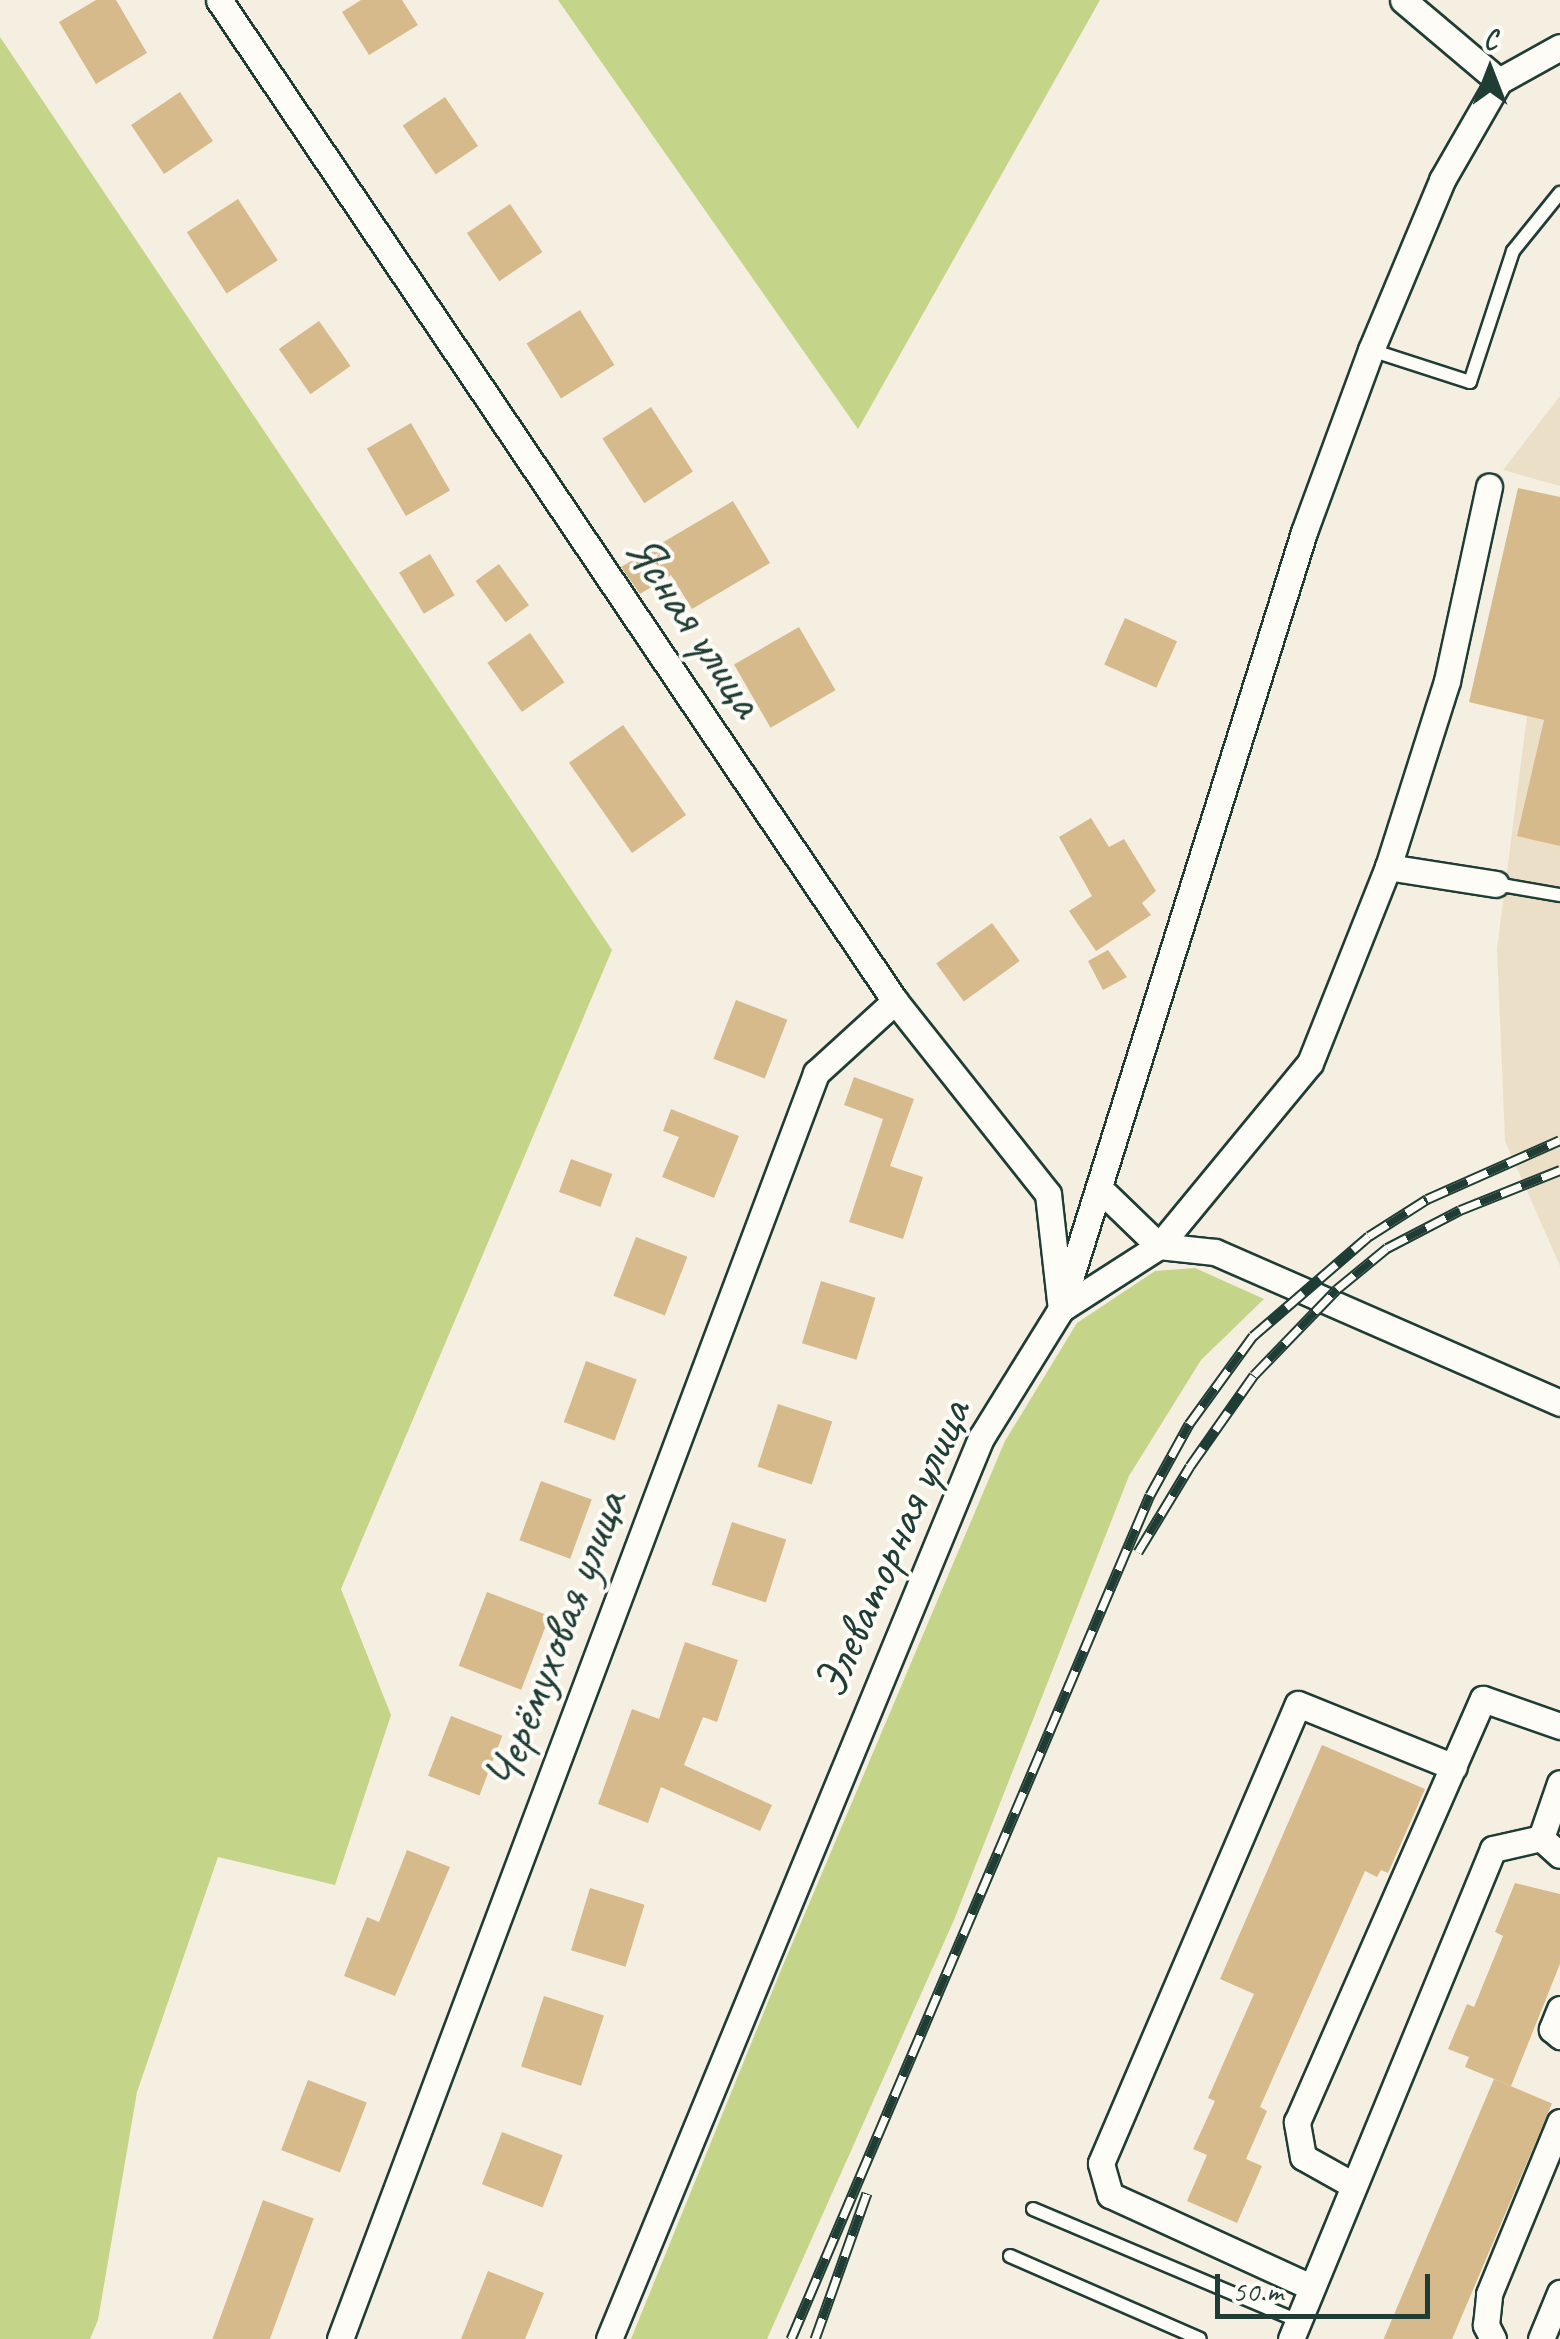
<!DOCTYPE html>
<html>
<head>
<meta charset="utf-8">
<style>
  body { margin:0 }
  #map { position:relative; width:1560px; height:2339px; overflow:hidden; background:#f5efe1; font-family:Caveat,sans-serif }
  div>[style] { position:absolute }
  .built>* { inset:0; background:#ecdfc7 }
  .green>* { inset:0; background:#c4d488 }
  .building>* { inset:0; background:#d6ba8b; transform-origin:0 0 }
  .roads { filter:drop-shadow(2px 0 #1f3d34) drop-shadow(-2px 0 #1f3d34) drop-shadow(0 2px #1f3d34) drop-shadow(0 -2px #1f3d34) }
  .service>* { height:12px; margin:-6px; padding:0 6px; transform-origin:6px; border-radius:6px; background:#fdfcf7 }
  .minor>* { height:25px; margin:-12.5px; padding:0 12.5px; transform-origin:12.5px; border-radius:12.5px; background:#fdfcf7 }
  .rail>* { height:11px; margin-top:-5.5px; transform-origin:0; background:repeating-linear-gradient(90deg,#fdfcf7 0 22px,#1f3d34 0 44px); box-sizing:border-box; border-block:2px solid #1f3d34 }
  span { translate:-50% -50%; white-space:nowrap; text-align:center; line-height:1.15; -webkit-text-stroke:8px #fdfcf7; paint-order:stroke }
  .street-label { font-size:50px; color:#1f3d34 }
  .north { position:absolute; left:1440px; top:20px; width:100px; height:100px; -webkit-text-stroke:8px #fdfcf7; paint-order:stroke; rotate:0deg; font-size:28px; font-weight:700; line-height:40px; text-align:center; color:#1f3d34 }
  .north::after { content:''; display:block; margin:auto; width:35px; height:45px; background:#1f3d34; clip-path:polygon(50% 0,100% 100%,50% 72%,0 100%) }
  .scale { position:absolute; left:1215px; top:2274px; width:215px; height:45px; box-sizing:border-box; border:5px solid #1f3d34; border-top:0; padding-left:12px; font-size:30px; line-height:35px; white-space:nowrap; color:#1f3d34; -webkit-text-stroke:8px #fdfcf7; paint-order:stroke }
</style>
</head>
<body>
<div id="map">
  <div class="built">
    <div style="clip-path:polygon(1560px 396px,1560px 486px,1503px 470px)"></div>
    <div style="clip-path:polygon(1527px 716px,1560px 724px,1560px 1266px,1505px 1141px,1497px 949px)"></div>
  </div>
  <div class="green">
    <div style="clip-path:polygon(558px 0,1100px 0,858px 429px)"></div>
    <div style="clip-path:polygon(0 37px,612px 950px,341px 1589px,391px 1715px,335px 1885px,218px 1857px,137px 2092px,98px 2320px,90px 2339px,0 2339px)"></div>
    <div style="clip-path:polygon(1195px 1268px,1264px 1299px,1201px 1360px,1129px 1476px,954px 1920px,767px 2339px,631px 2339px,781px 1970px,1005px 1441px,1077px 1323px,1155px 1271px)"></div>
  </div>
  <div class="building">
    <div style="clip-path:polygon(96px 0,116px 0,147px 53px,96px 84px,59px 22px)"></div>
    <div style="clip-path:polygon(361px 0,402px 0,418px 25px,369px 55px,342px 12px)"></div>
    <div style="left:180px;top:92px;width:59px;height:59px;rotate:56deg"></div>
    <div style="left:445px;top:97px;width:59px;height:51px;rotate:56deg"></div>
    <div style="left:238px;top:199px;width:73px;height:61px;rotate:57deg"></div>
    <div style="left:510px;top:204px;width:58px;height:52px;rotate:56deg"></div>
    <div style="left:580px;top:310px;width:65px;height:63px;rotate:58deg"></div>
    <div style="left:319px;top:321px;width:55px;height:49px;rotate:55deg"></div>
    <div style="left:651px;top:407px;width:77px;height:58px;rotate:57deg"></div>
    <div style="left:411px;top:423px;width:78px;height:51px;rotate:60deg"></div>
    <div style="clip-path:polygon(1518px 488px,1560px 497px,1560px 846px,1517px 836px,1544px 720px,1469px 702px)"></div>
    <div style="clip-path:polygon(733px 501px,770px 563px,692px 609px,671px 575px,640px 594px,621px 567px)"></div>
    <div style="left:430px;top:554px;width:48px;height:36px;rotate:59deg"></div>
    <div style="left:499px;top:564px;width:51px;height:29px;rotate:54deg"></div>
    <div style="left:1125px;top:618px;width:57px;height:51px;rotate:24deg"></div>
    <div style="left:799px;top:627px;width:73px;height:75px;rotate:60deg"></div>
    <div style="left:530px;top:633px;width:60px;height:52px;rotate:55deg"></div>
    <div style="left:623px;top:725px;width:110px;height:66px;rotate:55deg"></div>
    <div style="clip-path:polygon(1091px 818px,1109px 847px,1124px 839px,1156px 891px,1142px 903px,1151px 915px,1096px 951px,1069px 911px,1092px 896px,1059px 837px)"></div>
    <div style="left:992px;top:923px;width:47px;height:69px;rotate:54deg"></div>
    <div style="clip-path:polygon(1108px 950px,1127px 977px,1103px 990px,1088px 961px)"></div>
    <div style="left:736px;top:1000px;width:55px;height:63px;rotate:21deg"></div>
    <div style="clip-path:polygon(854px 1077px,914px 1099px,890px 1166px,923px 1177px,903px 1239px,849px 1222px,883px 1119px,844px 1105px)"></div>
    <div style="clip-path:polygon(671px 1109px,739px 1136px,714px 1198px,662px 1177px,679px 1137px,663px 1131px)"></div>
    <div style="left:571px;top:1159px;width:44px;height:35px;rotate:20deg"></div>
    <div style="left:636px;top:1237px;width:55px;height:63px;rotate:21deg"></div>
    <div style="left:821px;top:1281px;width:57px;height:65px;rotate:17deg"></div>
    <div style="left:586px;top:1361px;width:54px;height:65px;rotate:20deg"></div>
    <div style="left:778px;top:1404px;width:57px;height:66px;rotate:18deg"></div>
    <div style="left:541px;top:1481px;width:54px;height:63px;rotate:20deg"></div>
    <div style="left:732px;top:1522px;width:57px;height:66px;rotate:18deg"></div>
    <div style="left:487px;top:1592px;width:67px;height:79px;rotate:21deg"></div>
    <div style="clip-path:polygon(685px 1642px,738px 1660px,717px 1722px,703px 1717px,684px 1765px,772px 1805px,760px 1831px,661px 1787px,648px 1823px,598px 1804px,632px 1709px,659px 1719px)"></div>
    <div style="left:451px;top:1716px;width:55px;height:64px;rotate:21deg"></div>
    <div style="clip-path:polygon(1322px 1745px,1425px 1789px,1388px 1873px,1381px 1870px,1377px 1877px,1365px 1871px,1260px 2107px,1267px 2111px,1246px 2159px,1262px 2166px,1237px 2223px,1187px 2201px,1207px 2155px,1193px 2149px,1215px 2101px,1208px 2098px,1254px 1994px,1220px 1979px)"></div>
    <div style="clip-path:polygon(407px 1850px,450px 1867px,395px 1996px,344px 1976px,367px 1917px,379px 1922px)"></div>
    <div style="clip-path:polygon(1515px 1883px,1560px 1894px,1560px 1964px,1511px 2086px,1465px 2067px,1469px 2057px,1448px 2049px,1467px 2004px,1474px 2007px,1503px 1936px,1495px 1932px)"></div>
    <div style="left:590px;top:1888px;width:57px;height:65px;rotate:17deg"></div>
    <div style="left:544px;top:1996px;width:63px;height:74px;rotate:18deg"></div>
    <div style="left:1494px;top:2079px;width:63px;height:283px;rotate:23deg"></div>
    <div style="left:308px;top:2080px;width:63px;height:75px;rotate:21deg"></div>
    <div style="left:502px;top:2132px;width:65px;height:56px;rotate:21deg"></div>
    <div style="left:263px;top:2200px;width:54px;height:148px;rotate:20deg"></div>
    <div style="clip-path:polygon(488px 2271px,544px 2293px,525px 2339px,461px 2339px)"></div>
  </div>
  <div class="roads">
    <div class="service">
      <div style="left:1371px;top:350px;width:104px;rotate:17.9deg"></div>
      <div style="left:1470px;top:382px;width:138px;rotate:-71.8deg"></div>
      <div style="left:1513px;top:251px;width:75px;rotate:-51deg"></div>
      <div style="left:1496px;top:884px;width:65px;rotate:9.8deg"></div>
      <div style="left:1033px;top:2209px;width:288px;rotate:22.9deg"></div>
      <div style="left:1010px;top:2256px;width:207px;rotate:23.6deg"></div>
    </div>
    <div class="minor">
      <div style="left:219px;top:0;width:1208px;rotate:55.97deg"></div>
      <div style="left:895px;top:1001px;width:246px;rotate:51.6deg"></div>
      <div style="left:1048px;top:1194px;width:116px;rotate:83.6deg"></div>
      <div style="left:1403px;top:0;width:126px;rotate:40.2deg"></div>
      <div style="left:1388px;top:867px;width:195px;rotate:-72.4deg"></div>
      <div style="left:1447px;top:681px;width:199px;rotate:-77.8deg"></div>
      <div style="left:1100px;top:1189px;width:82px;rotate:44deg"></div>
      <div style="left:1159px;top:1246px;width:237px;rotate:-50.5deg"></div>
      <div style="left:1310px;top:1063px;width:211px;rotate:-68.3deg"></div>
      <div style="left:1388px;top:867px;width:109px;rotate:8.9deg"></div>
      <div style="left:1064px;top:1298px;width:803px;rotate:-72.6deg"></div>
      <div style="left:1304px;top:532px;width:194px;rotate:-69.8deg"></div>
      <div style="left:1371px;top:350px;width:184px;rotate:-67.3deg"></div>
      <div style="left:1442px;top:180px;width:114px;rotate:-60.1deg"></div>
      <div style="left:1499px;top:81px;width:70px;rotate:-29.1deg"></div>
      <div style="left:1541px;top:1838px;width:58px;rotate:-70.9deg"></div>
      <div style="left:1560px;top:2009px;width:22px;rotate:112deg"></div>
      <div style="left:1552px;top:2029px;width:11px;rotate:41deg"></div>
      <div style="left:1353px;top:2185px;width:57px;rotate:-150.8deg"></div>
      <div style="left:1303px;top:2157px;width:36px;rotate:-100deg"></div>
      <div style="left:1297px;top:2122px;width:462px;rotate:-66.3deg"></div>
      <div style="left:1483px;top:1699px;width:82px;rotate:19.3deg"></div>
      <div style="left:1311px;top:2287px;width:221px;rotate:-155.4deg"></div>
      <div style="left:1110px;top:2195px;width:33px;rotate:-106deg"></div>
      <div style="left:1101px;top:2163px;width:499px;rotate:-66.8deg"></div>
      <div style="left:1298px;top:1704px;width:168px;rotate:22deg"></div>
      <div style="left:340px;top:2339px;width:1353px;rotate:-69.39deg"></div>
      <div style="left:816px;top:1073px;width:107px;rotate:-42.3deg"></div>
      <div style="left:609px;top:2339px;width:975px;rotate:-67.57deg"></div>
      <div style="left:981px;top:1438px;width:152px;rotate:-58.2deg"></div>
      <div style="left:1061px;top:1309px;width:117px;rotate:-32.7deg"></div>
      <div style="left:1159px;top:1246px;width:56px;rotate:6.1deg"></div>
      <div style="left:1215px;top:1252px;width:377px;rotate:23.6deg"></div>
      <div style="left:1291px;top:2339px;width:530px;rotate:-67.6deg"></div>
      <div style="left:1493px;top:1849px;width:49px;rotate:-12.9deg"></div>
      <div style="left:1541px;top:1838px;width:25px;rotate:42deg"></div>
      <div style="left:1493px;top:2339px;width:16px;rotate:-117deg"></div>
      <div style="left:1486px;top:2325px;width:31px;rotate:-84deg"></div>
      <div style="left:1489px;top:2294px;width:186px;rotate:-67.6deg"></div>
      <div style="left:1541px;top:2339px;width:50px;rotate:-67.6deg"></div>
    </div>
  </div>
  <div class="rail">
    <div style="left:1138px;top:1552px;width:100px;rotate:-58.8deg"></div>
    <div style="left:1190px;top:1466px;width:111px;rotate:-54.9deg"></div>
    <div style="left:1254px;top:1375px;width:120px;rotate:-46deg"></div>
    <div style="left:1337px;top:1289px;width:65px;rotate:-39.4deg"></div>
    <div style="left:1387px;top:1248px;width:82px;rotate:-27.5deg"></div>
    <div style="left:1460px;top:1210px;width:108px;rotate:-21.8deg"></div>
    <div style="left:791px;top:2339px;width:917px;rotate:-66.96deg"></div>
    <div style="left:1150px;top:1495px;width:81px;rotate:-61.2deg"></div>
    <div style="left:1189px;top:1424px;width:109px;rotate:-54deg"></div>
    <div style="left:1253px;top:1336px;width:153px;rotate:-40.8deg"></div>
    <div style="left:1369px;top:1236px;width:69px;rotate:-32.5deg"></div>
    <div style="left:1427px;top:1199px;width:145px;rotate:-23.9deg"></div>
    <div style="left:815px;top:2339px;width:155px;rotate:-70.4deg"></div>
  </div>
  <div class="street-label">
    <span style="left:695px;top:625px;rotate:56deg">Ясная улица</span>
    <span style="left:891px;top:1548px;rotate:-66deg">Элеваторная улица</span>
    <span style="left:555px;top:1640px;rotate:-69deg">Черёмуховая улица</span>
  </div>
  <div class="north">С</div>
  <div class="scale">50 m</div>
</div>
</body>
</html>
